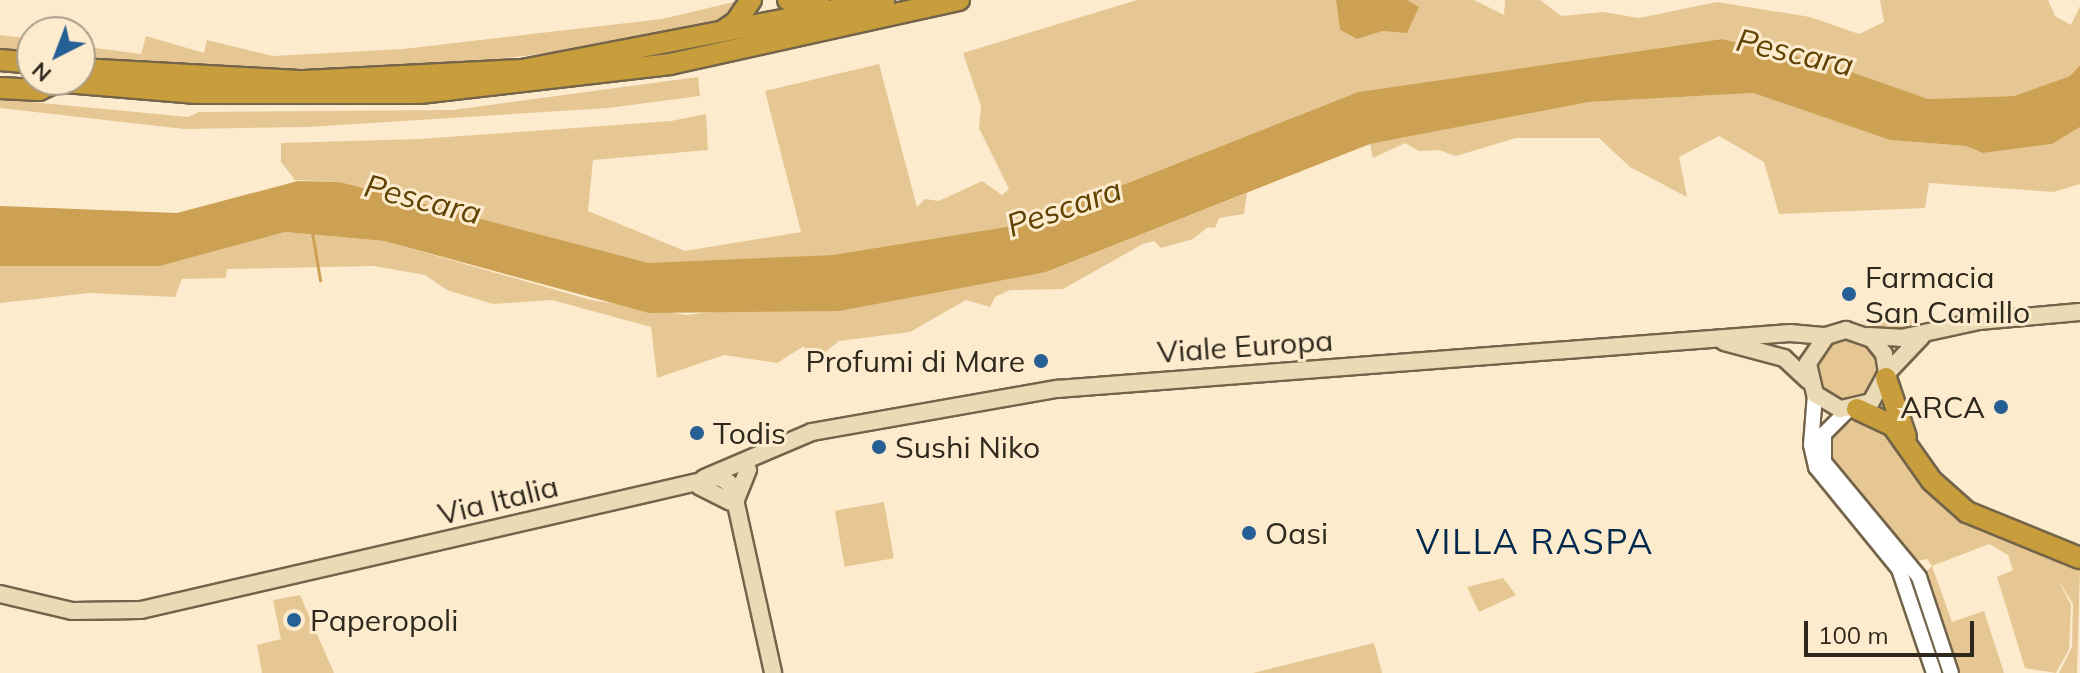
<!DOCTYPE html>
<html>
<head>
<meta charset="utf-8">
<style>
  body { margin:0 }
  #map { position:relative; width:2080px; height:673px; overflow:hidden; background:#fdebce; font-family:Mulish,sans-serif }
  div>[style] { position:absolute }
  .green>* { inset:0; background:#e6c793; transform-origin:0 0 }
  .round { border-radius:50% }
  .water>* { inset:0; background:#cca154 }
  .stream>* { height:3px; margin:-1.5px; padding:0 1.5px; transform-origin:1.5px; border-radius:1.5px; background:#cca154 }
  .roads { filter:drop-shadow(2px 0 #73644a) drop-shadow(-2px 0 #73644a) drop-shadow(0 2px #73644a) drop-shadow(0 -2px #73644a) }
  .tertiary>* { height:14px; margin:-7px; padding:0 7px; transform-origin:7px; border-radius:7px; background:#fff }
  .secondary>* { height:16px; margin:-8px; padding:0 8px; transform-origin:8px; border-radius:8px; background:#eadab6 }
  .trunk>* { height:20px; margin:-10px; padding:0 10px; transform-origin:10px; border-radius:10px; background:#c79e3b }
  .dots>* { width:22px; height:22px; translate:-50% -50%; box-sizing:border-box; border:4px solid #fdebce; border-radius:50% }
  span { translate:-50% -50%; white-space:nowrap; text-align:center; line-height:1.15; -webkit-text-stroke:6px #fdebce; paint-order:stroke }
  .poi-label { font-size:30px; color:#2e281d }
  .left { translate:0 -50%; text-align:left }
  .right { translate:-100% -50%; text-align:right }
  .street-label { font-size:30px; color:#2e281d }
  .water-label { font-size:32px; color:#604302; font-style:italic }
  .quarter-label { font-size:34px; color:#01294e; letter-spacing:2px }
  .north { position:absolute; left:16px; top:16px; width:80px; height:80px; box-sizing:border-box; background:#fdebce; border:2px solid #aa9d87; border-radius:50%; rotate:222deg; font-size:22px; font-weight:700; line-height:32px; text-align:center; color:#2e281d }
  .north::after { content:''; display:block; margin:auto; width:28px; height:36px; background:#265e96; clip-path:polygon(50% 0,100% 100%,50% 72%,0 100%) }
  .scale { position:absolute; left:1804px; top:621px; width:170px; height:36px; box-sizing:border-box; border:4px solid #2e281d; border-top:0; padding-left:10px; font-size:24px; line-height:28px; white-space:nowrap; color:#2e281d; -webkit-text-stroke:6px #fdebce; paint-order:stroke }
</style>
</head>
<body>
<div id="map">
  <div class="green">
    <div style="clip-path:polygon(1137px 0,1336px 0,1340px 30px,1357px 39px,1383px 31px,1418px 8px,1407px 0,1474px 0,1504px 15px,1505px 0,1540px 0,1561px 16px,1603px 12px,1639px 18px,1717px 2px,1810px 17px,1859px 34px,1884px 22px,1880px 0,2048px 0,2055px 16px,2071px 25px,2080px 6px,2080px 65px,2070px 76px,2014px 96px,1927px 99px,1826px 63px,1722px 39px,1358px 92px,1024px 224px,832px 255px,696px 263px,649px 263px,340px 182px,295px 180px,281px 162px,281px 143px,419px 139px,671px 121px,706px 114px,708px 150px,593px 160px,588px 211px,685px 251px,801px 232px,765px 91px,879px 64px,917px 207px,925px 199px,939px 201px,982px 181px,1002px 195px,1009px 189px,979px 128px,981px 106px,963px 53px)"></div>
    <div style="clip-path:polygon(738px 1px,718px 26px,622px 45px,444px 65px,296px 71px,80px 58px,80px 46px,141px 54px,146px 36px,204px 53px,207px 40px,273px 56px,403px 49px,662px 19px)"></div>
    <div style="left:0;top:35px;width:32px;height:13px;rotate:7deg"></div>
    <div style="clip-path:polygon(698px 77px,700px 96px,608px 108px,308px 127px,184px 129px,0 108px,0 99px,188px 117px,199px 112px,453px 110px)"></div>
    <div style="clip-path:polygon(1753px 93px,1890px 140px,1966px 146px,1983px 153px,2052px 144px,2080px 127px,2080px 184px,2053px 192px,1929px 183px,1925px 208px,1779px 214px,1764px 162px,1719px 136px,1679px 157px,1687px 197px,1630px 167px,1599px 138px,1516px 138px,1456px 156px,1439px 150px,1419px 151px,1405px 143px,1373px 158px,1370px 144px,1589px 102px)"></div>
    <div style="clip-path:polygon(1247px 193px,1244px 214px,1219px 218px,1215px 228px,1208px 227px,1193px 239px,1161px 248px,1154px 241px,1143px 244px,1063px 289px,1010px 290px,995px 297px,990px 307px,966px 300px,910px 332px,839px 341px,819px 357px,806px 353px,804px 346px,777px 363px,724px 355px,657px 378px,651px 327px,552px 300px,493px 304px,447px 290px,425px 275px,374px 266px,227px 269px,226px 278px,182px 279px,175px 297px,89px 293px,0 303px,0 266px,160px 266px,285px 232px,384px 241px,591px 300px,686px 315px,1046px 272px)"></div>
    <div style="clip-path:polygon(1909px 317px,1917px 328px,1906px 332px,1882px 332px,1860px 321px)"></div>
    <div class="round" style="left:1816px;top:339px;width:62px;height:62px"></div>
    <div style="clip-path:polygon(1857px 419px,1888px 429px,1919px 484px,1959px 518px,2080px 569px,2077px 673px,2059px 673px,2072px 647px,2073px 604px,2058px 580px,2071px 605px,2069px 649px,2056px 673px,2025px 668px,1997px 577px,2013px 570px,2008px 555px,1989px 544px,1932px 566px,1952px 622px,1984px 611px,2004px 673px,1956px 673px,1924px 574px,1932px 566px,1927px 559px,1916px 561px,1832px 464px,1826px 444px,1829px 434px)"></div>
    <div style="left:884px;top:502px;width:57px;height:50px;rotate:80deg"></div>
    <div style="clip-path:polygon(1503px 578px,1516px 595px,1479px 612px,1467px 587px)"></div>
    <div style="clip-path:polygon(300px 595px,334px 673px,262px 673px,257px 645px,281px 639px,273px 600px)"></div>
    <div style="clip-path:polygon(1374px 643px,1382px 673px,1253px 673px)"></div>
  </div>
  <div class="water">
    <div style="clip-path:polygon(1336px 0,1407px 0,1419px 7px,1407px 33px,1383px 31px,1357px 39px,1340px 30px)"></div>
    <div style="clip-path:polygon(1722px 39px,1826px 63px,1928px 99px,2014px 96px,2070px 76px,2080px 65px,2080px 127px,2052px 144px,1983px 153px,1966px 146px,1890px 140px,1753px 93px,1589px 102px,1370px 144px,1046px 272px,839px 311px,649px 313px,384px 241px,285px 232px,160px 266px,0 266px,0 206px,177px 213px,298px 181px,340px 182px,649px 263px,832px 255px,1024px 224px,1358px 92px)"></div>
  </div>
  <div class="stream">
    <div style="left:312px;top:232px;width:49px;rotate:80.5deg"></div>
  </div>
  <div class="roads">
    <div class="tertiary">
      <div style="left:1815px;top:394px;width:51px;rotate:94.5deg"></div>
      <div style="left:1811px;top:445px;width:23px;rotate:77deg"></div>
      <div style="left:1816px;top:467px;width:132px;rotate:50.9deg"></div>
      <div style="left:1899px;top:569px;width:110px;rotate:71.4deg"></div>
      <div style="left:1848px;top:410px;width:34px;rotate:135deg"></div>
      <div style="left:1824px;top:434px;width:28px;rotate:90deg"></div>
      <div style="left:1824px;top:462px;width:149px;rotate:50.4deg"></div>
      <div style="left:1919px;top:577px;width:101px;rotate:71.6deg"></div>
    </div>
    <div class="secondary">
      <div style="left:1868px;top:336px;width:33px;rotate:3deg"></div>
      <div style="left:1901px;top:338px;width:80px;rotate:-12.3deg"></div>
      <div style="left:1979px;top:321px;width:101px;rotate:-5.1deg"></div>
      <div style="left:1724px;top:342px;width:62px;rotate:14.9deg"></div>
      <div style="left:1784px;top:358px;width:33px;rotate:43deg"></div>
      <div style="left:1887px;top:373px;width:50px;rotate:-46.6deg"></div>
      <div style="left:704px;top:478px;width:117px;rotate:-23.1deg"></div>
      <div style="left:812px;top:432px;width:249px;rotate:-10deg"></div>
      <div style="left:1057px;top:389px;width:735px;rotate:-4.37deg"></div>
      <div style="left:1790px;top:333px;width:36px;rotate:5deg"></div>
      <div style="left:1826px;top:336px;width:21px;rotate:-17deg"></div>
      <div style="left:1846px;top:330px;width:28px;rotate:19deg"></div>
      <div style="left:1872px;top:339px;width:19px;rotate:51deg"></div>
      <div style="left:1884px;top:354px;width:19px;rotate:81deg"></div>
      <div style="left:1887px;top:373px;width:33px;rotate:119deg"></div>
      <div style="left:1871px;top:402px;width:32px;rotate:167deg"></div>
      <div style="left:1840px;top:409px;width:29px;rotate:-149deg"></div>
      <div style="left:1815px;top:394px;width:32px;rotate:-103deg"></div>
      <div style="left:1808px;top:363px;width:32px;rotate:-56deg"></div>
      <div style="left:699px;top:486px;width:34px;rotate:27deg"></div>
      <div style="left:735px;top:502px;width:35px;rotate:-68deg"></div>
      <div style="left:0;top:594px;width:74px;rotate:13.3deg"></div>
      <div style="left:72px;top:611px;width:69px;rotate:-0.8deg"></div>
      <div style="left:141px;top:610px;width:593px;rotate:-12.96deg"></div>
      <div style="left:719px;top:477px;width:12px;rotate:31deg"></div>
      <div style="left:729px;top:483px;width:13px;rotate:67deg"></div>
      <div style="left:734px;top:495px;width:182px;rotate:77.6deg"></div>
    </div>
    <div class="trunk">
      <div style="left:788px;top:0;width:22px;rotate:22deg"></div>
      <div style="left:808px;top:8px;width:12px;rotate:-14deg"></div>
      <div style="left:723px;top:31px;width:16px;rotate:-35deg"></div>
      <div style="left:736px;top:22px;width:27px;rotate:-56deg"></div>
      <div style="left:0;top:60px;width:32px;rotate:5deg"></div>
      <div style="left:80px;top:69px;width:224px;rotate:3.1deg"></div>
      <div style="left:304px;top:81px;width:218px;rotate:-2.9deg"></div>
      <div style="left:522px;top:70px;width:369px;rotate:-10.9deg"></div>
      <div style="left:41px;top:80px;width:156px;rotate:4.8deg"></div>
      <div style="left:196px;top:93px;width:224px"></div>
      <div style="left:420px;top:93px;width:252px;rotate:-6.6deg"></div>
      <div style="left:670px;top:64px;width:296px;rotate:-12.5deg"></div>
      <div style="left:0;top:88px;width:39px;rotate:3deg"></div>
      <div style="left:39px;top:90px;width:19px;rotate:-25deg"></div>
      <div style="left:1886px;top:378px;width:62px;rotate:71.3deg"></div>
      <div style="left:1857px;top:409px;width:40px;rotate:25deg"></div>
      <div style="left:1893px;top:426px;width:67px;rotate:54.7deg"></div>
      <div style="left:1932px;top:481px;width:47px;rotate:41.5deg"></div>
      <div style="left:1967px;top:512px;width:122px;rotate:22.2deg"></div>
    </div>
  </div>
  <div class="dots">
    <div style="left:1849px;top:294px;background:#265e96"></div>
    <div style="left:1041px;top:361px;background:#265e96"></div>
    <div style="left:2001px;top:407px;background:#265e96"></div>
    <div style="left:697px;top:433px;background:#265e96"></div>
    <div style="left:879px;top:447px;background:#265e96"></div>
    <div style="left:1249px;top:533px;background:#265e96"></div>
    <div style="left:294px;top:620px;background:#265e96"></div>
  </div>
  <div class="poi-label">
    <span class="left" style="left:1865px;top:294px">Farmacia<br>San Camillo</span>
    <span class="right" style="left:1025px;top:361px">Profumi di Mare</span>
    <span class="right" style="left:1985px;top:407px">ARCA</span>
    <span class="left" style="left:713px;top:433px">Todis</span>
    <span class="left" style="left:895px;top:447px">Sushi Niko</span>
    <span class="left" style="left:1265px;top:533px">Oasi</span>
    <span class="left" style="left:310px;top:620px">Paperopoli</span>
  </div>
  <div class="street-label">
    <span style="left:1245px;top:346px;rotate:-4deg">Viale Europa</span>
    <span style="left:498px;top:500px;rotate:-14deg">Via Italia</span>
  </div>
  <div class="water-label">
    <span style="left:1795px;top:52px;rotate:13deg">Pescara</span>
    <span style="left:423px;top:199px;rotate:14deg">Pescara</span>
    <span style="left:1064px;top:207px;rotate:-19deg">Pescara</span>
  </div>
  <div class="quarter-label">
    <span style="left:1535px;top:542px">VILLA RASPA</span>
  </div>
  <div class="north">N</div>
  <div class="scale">100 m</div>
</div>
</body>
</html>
